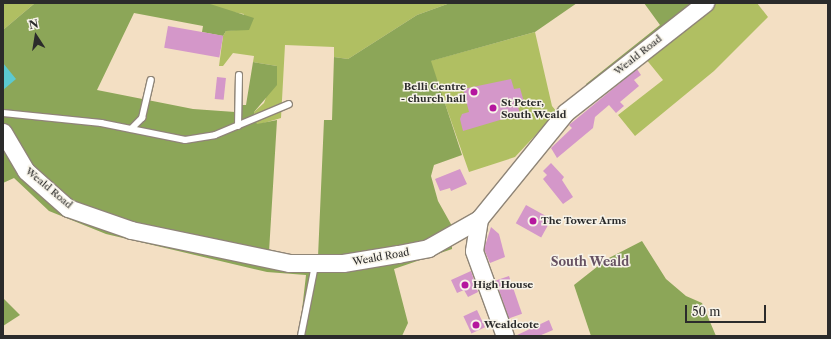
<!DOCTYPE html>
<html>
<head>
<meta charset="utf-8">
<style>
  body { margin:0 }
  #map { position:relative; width:831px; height:339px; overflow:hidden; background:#f3dfc3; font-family:"Libre Caslon Text",serif }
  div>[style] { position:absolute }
  .green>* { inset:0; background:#b0bf62 }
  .forest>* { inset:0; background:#8ca658 }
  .water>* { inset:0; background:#5cc9d0 }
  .building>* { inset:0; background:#d497c9; transform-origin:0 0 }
  .roads { filter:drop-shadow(1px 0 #8f8577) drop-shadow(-1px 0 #8f8577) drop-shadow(0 1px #8f8577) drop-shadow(0 -1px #8f8577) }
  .lane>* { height:6px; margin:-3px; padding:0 3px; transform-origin:3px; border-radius:3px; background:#fff }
  .secondary>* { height:17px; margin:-8.5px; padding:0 8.5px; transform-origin:8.5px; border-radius:8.5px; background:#fff }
  .dots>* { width:11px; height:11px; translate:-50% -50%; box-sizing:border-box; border:2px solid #f7f3e8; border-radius:50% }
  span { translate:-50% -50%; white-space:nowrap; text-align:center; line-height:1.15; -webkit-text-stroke:3px #f7f3e8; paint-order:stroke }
  .street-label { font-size:10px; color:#2b2b2b }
  .poi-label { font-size:10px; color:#2b2b2b; font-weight:700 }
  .right { translate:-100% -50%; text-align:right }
  .left { translate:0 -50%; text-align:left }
  .quarter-label { font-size:12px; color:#665162; font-weight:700 }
  .frame { position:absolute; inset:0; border:4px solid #2b2b2b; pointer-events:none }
  .north { position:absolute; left:16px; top:16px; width:40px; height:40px; -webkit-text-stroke:3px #f7f3e8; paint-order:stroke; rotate:348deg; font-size:11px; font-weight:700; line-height:16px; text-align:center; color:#2b2b2b }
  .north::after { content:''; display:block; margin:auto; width:14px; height:18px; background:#2b2b2b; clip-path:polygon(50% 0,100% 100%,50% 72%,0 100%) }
  .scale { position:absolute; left:685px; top:305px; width:81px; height:18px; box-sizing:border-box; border:2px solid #2b2b2b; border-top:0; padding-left:5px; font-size:12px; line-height:14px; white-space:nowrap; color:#2b2b2b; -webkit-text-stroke:3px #f7f3e8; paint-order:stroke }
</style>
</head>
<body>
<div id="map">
  <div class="green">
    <div style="clip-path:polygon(3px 3px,35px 3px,3px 30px)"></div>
    <div style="clip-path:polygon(207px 3px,450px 3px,417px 15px,348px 59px,334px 57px,334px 47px,285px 45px,281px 118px,257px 125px,254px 112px,264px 103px,277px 66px,253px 62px,254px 56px,233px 53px,223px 66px,219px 66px,223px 36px,226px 31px,236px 30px,244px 14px,220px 10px)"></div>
    <div style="clip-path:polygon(705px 3px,757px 3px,768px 17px,714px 71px,635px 136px,618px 115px,663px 80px,641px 53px)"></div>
    <div style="clip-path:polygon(535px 32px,552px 106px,557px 112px,515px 157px,469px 172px,430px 61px)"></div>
  </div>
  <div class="forest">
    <div style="clip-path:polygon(35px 3px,207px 3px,254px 18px,249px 30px,226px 31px,223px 36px,202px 32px,203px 26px,134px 13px,97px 90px,193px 109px,235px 112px,240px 105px,246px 105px,253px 62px,277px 66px,277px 85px,254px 112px,257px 124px,277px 120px,269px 252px,293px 257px,318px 257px,324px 120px,332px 120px,334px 57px,348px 59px,417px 15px,450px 3px,577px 3px,535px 32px,431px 61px,462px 155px,434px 165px,431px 176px,438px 201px,452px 226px,452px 249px,394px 269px,408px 323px,402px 336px,299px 336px,306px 275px,267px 272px,106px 234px,49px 211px,14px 178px,3px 183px,3px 30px)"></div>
    <div style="clip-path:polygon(644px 3px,705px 3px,587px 95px,586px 84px,660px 25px)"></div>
    <div style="clip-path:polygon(642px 241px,666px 279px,686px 296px,702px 303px,716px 336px,591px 336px,574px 285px,607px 259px)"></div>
    <div style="clip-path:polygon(3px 298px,20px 315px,3px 326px)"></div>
  </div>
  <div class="water">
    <div style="clip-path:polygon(3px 63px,16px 79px,3px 90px)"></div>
  </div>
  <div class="building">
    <div style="left:168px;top:26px;width:56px;height:22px;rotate:10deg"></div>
    <div style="clip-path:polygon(637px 69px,641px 75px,634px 80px,639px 86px,620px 102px,624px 106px,616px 113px,609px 105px,595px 117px,593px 128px,557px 158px,551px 148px,572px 128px,569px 125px)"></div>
    <div style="left:217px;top:77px;width:9px;height:22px;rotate:6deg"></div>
    <div style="clip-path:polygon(511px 79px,514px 89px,520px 88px,524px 102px,517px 103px,520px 114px,463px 131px,460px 119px,462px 114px,469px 112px,463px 89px)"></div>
    <div style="clip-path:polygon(551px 163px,564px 177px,562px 180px,573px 197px,563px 204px,543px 179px,547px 175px,543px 171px)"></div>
    <div style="clip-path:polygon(460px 169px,467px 184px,451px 191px,450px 188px,440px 191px,435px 179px)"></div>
    <div style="left:526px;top:205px;width:29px;height:21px;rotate:29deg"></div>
    <div style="clip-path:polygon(491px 227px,499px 234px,505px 257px,490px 263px,484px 249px)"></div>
    <div style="clip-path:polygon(471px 271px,478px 292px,468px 297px,464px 290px,457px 293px,451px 280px)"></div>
    <div style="left:509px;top:276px;width:40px;height:14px;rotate:71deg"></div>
    <div style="left:477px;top:310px;width:19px;height:15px;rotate:65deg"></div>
    <div style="clip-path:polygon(549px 320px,553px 330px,539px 336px,515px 336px)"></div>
  </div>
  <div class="roads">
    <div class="lane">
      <div style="left:3px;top:113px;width:99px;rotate:5.8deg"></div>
      <div style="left:101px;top:123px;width:86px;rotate:11.4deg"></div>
      <div style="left:185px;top:140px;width:30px;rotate:-9deg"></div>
      <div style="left:215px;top:135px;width:80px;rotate:-22.7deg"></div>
      <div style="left:238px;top:126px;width:51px;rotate:-88.9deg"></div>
      <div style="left:131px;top:129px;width:16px;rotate:-45deg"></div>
      <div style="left:142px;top:118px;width:39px;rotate:-77deg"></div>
      <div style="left:301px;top:336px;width:72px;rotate:-78.8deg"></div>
    </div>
    <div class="secondary">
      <div style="left:3px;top:132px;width:45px;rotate:59.5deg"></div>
      <div style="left:26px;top:171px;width:56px;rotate:41.4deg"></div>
      <div style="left:68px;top:208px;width:67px;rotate:19.2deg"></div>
      <div style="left:131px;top:230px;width:161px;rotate:11.8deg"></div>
      <div style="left:289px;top:263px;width:54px"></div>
      <div style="left:343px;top:263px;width:56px;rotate:-9.3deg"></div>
      <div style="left:398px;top:254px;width:31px;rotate:-11deg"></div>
      <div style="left:428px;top:248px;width:59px;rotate:-29.6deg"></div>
      <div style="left:479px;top:219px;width:138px;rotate:-50.9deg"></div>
      <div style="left:566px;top:112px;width:177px;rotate:-38.1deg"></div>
      <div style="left:479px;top:219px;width:32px;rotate:99deg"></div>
      <div style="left:474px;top:251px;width:90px;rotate:70deg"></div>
    </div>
  </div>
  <div class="dots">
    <div style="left:474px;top:92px;background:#b5179e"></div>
    <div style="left:493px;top:108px;background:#b5179e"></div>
    <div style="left:533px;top:221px;background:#b5179e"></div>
    <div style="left:465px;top:285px;background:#b5179e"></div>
    <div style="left:476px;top:325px;background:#b5179e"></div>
  </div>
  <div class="street-label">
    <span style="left:638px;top:55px;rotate:-38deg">Weald Road</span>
    <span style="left:49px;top:188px;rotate:40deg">Weald Road</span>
    <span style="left:381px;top:257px;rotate:-10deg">Weald Road</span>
  </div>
  <div class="poi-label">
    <span class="right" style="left:466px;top:92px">Belli Centre<br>- church hall</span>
    <span class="left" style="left:501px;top:108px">St Peter,<br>South Weald</span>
    <span class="left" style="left:541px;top:221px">The Tower Arms</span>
    <span class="left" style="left:473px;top:285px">High House</span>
    <span class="left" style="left:484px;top:325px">Wealdcote</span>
  </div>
  <div class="quarter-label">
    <span style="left:590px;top:262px">South Weald</span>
  </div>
  <div class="frame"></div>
  <div class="north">N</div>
  <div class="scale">50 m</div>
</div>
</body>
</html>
